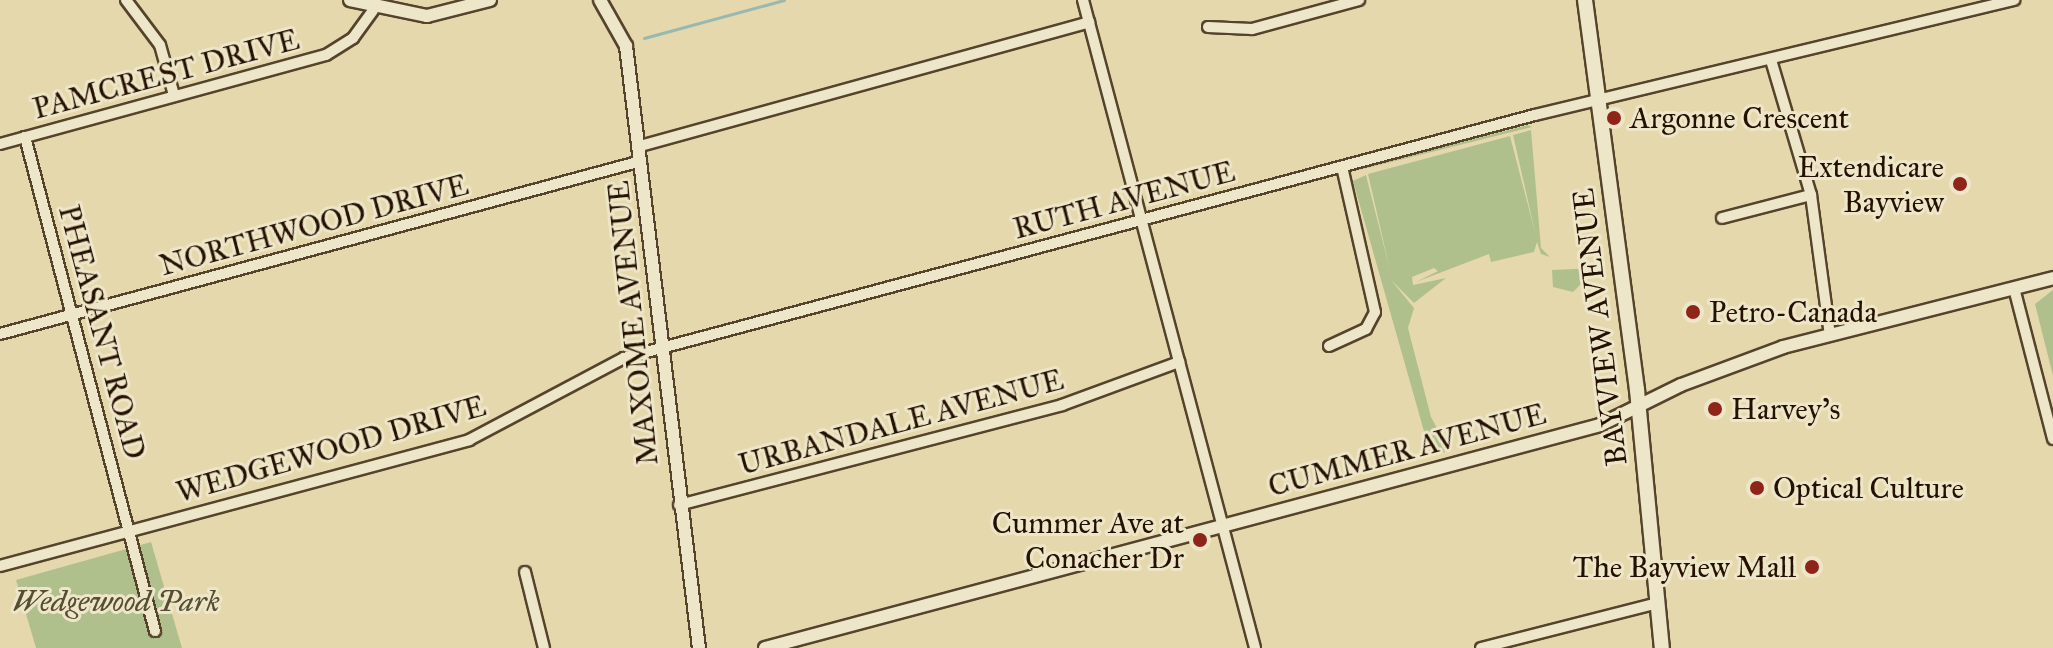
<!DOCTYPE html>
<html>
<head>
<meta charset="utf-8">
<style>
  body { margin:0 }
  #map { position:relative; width:2053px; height:648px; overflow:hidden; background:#e5d8ac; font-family:"IM FELL Great Primer",serif }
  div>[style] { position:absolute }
  .green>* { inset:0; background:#b0c08d }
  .stream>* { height:3px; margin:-1.5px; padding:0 1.5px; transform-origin:1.5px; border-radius:1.5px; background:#97b9b1 }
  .roads { filter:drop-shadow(2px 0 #55432b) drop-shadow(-2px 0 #55432b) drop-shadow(0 2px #55432b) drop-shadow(0 -2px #55432b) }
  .minor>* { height:10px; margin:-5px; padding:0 5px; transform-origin:5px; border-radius:5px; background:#eee6c9 }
  .tertiary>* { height:12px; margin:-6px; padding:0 6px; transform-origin:6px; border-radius:6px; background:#eee6c9 }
  .secondary>* { height:14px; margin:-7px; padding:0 7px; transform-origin:7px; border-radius:7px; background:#eee6c9 }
  .dots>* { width:22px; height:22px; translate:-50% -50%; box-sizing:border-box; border:4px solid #eee6c9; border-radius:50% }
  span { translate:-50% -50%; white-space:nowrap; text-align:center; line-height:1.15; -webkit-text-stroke:6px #eee6c9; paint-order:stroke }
  .street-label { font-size:30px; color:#251100 }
  .poi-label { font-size:30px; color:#251100 }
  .left { translate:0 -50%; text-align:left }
  .right { translate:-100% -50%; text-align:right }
  .park-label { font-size:30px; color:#564e31; font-style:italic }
</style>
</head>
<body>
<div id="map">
  <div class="green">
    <div style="clip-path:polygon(1528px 125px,1532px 127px,1355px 171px,1365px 167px)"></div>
    <div style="clip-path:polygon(1531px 130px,1541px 248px,1550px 257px,1541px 254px,1537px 242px,1534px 252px,1491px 262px,1489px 254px,1416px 282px,1438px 271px,1434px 268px,1412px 277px,1413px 285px,1446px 278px,1414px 303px,1391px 280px,1414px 308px,1408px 328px,1431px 417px,1445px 443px,1445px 452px,1431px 456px,1353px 181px,1366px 175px,1390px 270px,1368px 174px,1510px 136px,1535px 232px,1513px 135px)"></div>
    <div style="clip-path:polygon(1597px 268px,1573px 292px,1553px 287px,1552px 270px)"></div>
    <div style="clip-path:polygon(2053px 290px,2053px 376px,2035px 304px)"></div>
    <div style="clip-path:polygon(151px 542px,182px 648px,36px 648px,16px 580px)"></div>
  </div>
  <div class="stream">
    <div style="left:644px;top:38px;width:145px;rotate:-15.2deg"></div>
  </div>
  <div class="roads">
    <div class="minor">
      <div style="left:126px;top:0;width:56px;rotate:52.9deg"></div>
      <div style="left:160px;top:45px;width:52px;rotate:74.4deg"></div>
      <div style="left:1083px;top:0;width:670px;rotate:75.13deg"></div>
      <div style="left:1208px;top:27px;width:44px;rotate:2.6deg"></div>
      <div style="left:1252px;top:29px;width:111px;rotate:-15.2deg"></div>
      <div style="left:1771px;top:60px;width:141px;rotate:73.5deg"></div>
      <div style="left:1811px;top:195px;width:141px;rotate:82.3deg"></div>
      <div style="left:25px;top:137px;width:511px;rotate:75.26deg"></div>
      <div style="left:0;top:144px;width:338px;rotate:-15.3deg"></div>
      <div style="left:326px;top:55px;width:32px;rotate:-32deg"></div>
      <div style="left:353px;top:38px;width:34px;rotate:-54deg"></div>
      <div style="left:640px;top:146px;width:466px;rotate:-15.4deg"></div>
      <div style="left:1722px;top:218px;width:92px;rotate:-14.5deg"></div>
      <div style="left:2014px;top:288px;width:156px;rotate:75.5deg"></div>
      <div style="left:0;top:334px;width:664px;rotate:-15.1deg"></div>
      <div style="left:1329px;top:346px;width:41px;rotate:-24.7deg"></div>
      <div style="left:1366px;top:329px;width:19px;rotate:-62deg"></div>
      <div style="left:1375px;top:312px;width:149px;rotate:-102.8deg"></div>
      <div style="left:679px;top:505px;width:396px;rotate:-14.6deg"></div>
      <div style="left:1062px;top:405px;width:125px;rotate:-20.2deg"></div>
      <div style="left:0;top:566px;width:486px;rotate:-15deg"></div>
      <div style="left:469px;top:440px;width:175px;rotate:-27.9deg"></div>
      <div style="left:624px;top:358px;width:943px;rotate:-14.94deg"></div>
      <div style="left:1535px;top:115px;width:493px;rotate:-13.5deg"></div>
      <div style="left:525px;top:572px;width:78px;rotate:76deg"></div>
      <div style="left:1481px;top:648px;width:182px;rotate:-14.3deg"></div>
    </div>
    <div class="tertiary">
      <div style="left:350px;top:0;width:79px;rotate:11.7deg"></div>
      <div style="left:427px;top:16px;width:65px;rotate:-14.3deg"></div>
      <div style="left:600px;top:0;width:53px;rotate:60.5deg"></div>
      <div style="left:626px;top:46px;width:606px;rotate:83.09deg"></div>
      <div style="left:765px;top:648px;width:864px;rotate:-14.95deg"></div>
      <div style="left:1600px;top:425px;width:90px;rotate:-26.3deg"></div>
      <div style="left:1681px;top:385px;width:109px;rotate:-20.4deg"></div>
      <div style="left:1783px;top:347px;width:279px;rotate:-14.3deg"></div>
    </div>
    <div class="secondary">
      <div style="left:1585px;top:0;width:393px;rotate:82.4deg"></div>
      <div style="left:1637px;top:390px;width:259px;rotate:84.5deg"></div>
    </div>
  </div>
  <div class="dots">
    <div style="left:1614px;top:118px;background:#8f2418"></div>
    <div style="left:1960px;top:184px;background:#8f2418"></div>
    <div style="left:1693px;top:312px;background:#8f2418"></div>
    <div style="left:1715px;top:409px;background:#8f2418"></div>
    <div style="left:1757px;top:488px;background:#8f2418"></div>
    <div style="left:1200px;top:540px;background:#8f2418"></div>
    <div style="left:1812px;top:567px;background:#8f2418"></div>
  </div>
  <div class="street-label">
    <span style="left:166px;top:74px;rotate:-15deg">PAMCREST DRIVE</span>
    <span style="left:1124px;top:200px;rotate:-15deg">RUTH AVENUE</span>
    <span style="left:314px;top:225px;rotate:-15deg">NORTHWOOD DRIVE</span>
    <span style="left:633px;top:323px;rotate:-96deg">MAXOME AVENUE</span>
    <span style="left:1600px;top:327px;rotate:-97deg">BAYVIEW AVENUE</span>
    <span style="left:102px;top:332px;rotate:75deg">PHEASANT ROAD</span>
    <span style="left:901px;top:422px;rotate:-15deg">URBANDALE AVENUE</span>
    <span style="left:331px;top:449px;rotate:-16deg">WEDGEWOOD DRIVE</span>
    <span style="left:1407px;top:450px;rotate:-15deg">CUMMER AVENUE</span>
  </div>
  <div class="poi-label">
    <span class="left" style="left:1630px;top:118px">Argonne Crescent</span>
    <span class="right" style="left:1944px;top:184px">Extendicare<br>Bayview</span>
    <span class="left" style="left:1709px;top:312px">Petro-Canada</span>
    <span class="left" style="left:1731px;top:409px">Harvey's</span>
    <span class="left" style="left:1773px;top:488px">Optical Culture</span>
    <span class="right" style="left:1184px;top:540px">Cummer Ave at<br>Conacher Dr</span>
    <span class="right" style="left:1796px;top:567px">The Bayview Mall</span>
  </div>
  <div class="park-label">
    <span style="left:116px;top:601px">Wedgewood Park</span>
  </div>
</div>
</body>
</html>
